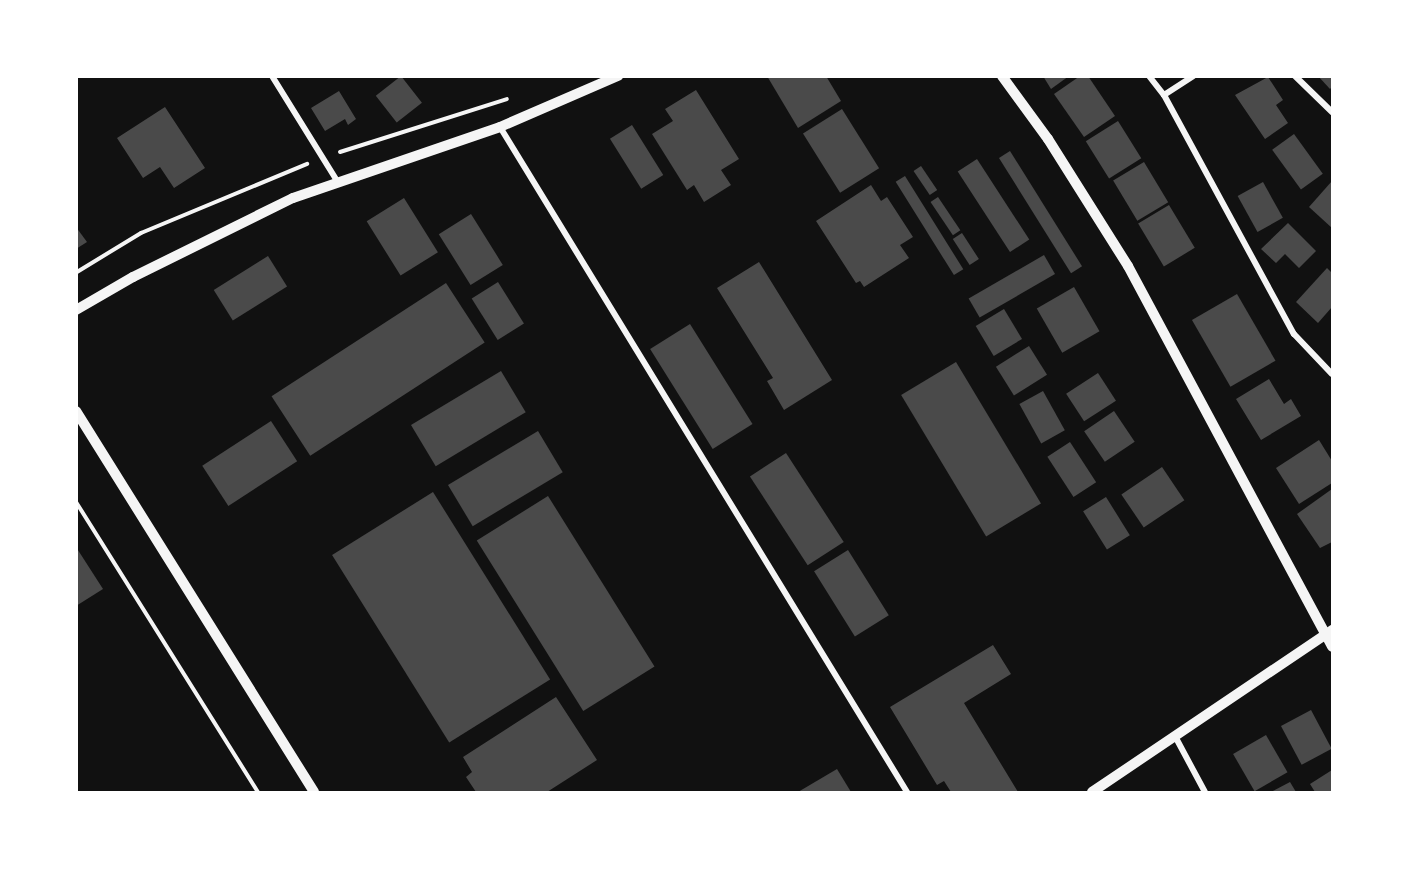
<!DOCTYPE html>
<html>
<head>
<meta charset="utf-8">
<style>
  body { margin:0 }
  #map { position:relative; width:1409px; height:869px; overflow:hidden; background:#111; font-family:Poppins,sans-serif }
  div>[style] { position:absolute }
  .building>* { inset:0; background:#4a4a4a; transform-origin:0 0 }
  .path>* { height:4px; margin:-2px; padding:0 2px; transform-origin:2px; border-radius:2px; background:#f5f5f5 }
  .minor>* { height:6px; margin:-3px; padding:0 3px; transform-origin:3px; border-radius:3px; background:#f5f5f5 }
  .tertiary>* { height:10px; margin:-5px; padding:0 5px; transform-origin:5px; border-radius:5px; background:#f5f5f5 }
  span { translate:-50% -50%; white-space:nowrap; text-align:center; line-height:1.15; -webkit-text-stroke:4.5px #fff; paint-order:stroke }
  .frame { position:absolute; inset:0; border:78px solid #fff; pointer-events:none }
</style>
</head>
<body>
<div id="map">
  <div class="building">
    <div style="left:401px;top:76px;width:34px;height:32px;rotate:52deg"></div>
    <div style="clip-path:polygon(767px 76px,826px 76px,841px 101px,798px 128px)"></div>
    <div style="clip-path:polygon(1043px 76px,1069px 76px,1051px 89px)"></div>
    <div style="clip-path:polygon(1080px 76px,1088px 76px,1115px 116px,1084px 137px,1054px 94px)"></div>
    <div style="clip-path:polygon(1318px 76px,1332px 76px,1332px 87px,1330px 89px)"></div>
    <div style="clip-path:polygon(1268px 77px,1283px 100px,1276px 105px,1288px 123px,1265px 139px,1235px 95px)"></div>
    <div style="clip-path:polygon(696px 90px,739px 159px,721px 170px,731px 185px,704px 202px,694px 185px,687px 190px,652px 134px,673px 121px,665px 109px)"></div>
    <div style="clip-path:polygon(339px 91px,356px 119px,348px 125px,345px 119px,325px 131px,311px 108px)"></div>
    <div style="clip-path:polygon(165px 107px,205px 168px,174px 188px,160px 167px,143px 178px,117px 138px)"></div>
    <div style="left:842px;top:109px;width:70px;height:46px;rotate:58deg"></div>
    <div style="left:1118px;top:121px;width:44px;height:38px;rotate:58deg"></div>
    <div style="left:632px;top:125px;width:59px;height:26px;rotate:58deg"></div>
    <div style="left:1294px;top:134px;width:49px;height:27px;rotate:54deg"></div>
    <div style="left:1010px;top:151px;width:136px;height:13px;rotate:58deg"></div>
    <div style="left:977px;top:159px;width:96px;height:23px;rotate:57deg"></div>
    <div style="left:1144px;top:162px;width:47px;height:36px;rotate:59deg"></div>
    <div style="left:921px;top:166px;width:29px;height:9px;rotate:56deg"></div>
    <div style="left:905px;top:176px;width:110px;height:11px;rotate:58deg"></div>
    <div style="clip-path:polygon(1332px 181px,1332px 228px,1309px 207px)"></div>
    <div style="left:1263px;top:182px;width:41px;height:29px;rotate:61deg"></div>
    <div style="clip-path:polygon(871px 185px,881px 201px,887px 197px,913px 237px,900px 245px,909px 258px,864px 287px,860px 281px,856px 283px,816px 221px)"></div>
    <div style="left:938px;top:197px;width:40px;height:9px;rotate:56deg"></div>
    <div style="left:404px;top:198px;width:64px;height:44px;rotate:58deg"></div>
    <div style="left:1169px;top:205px;width:50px;height:36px;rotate:59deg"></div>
    <div style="left:471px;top:214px;width:60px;height:38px;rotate:58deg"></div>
    <div style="clip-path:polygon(1288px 223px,1316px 251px,1299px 268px,1285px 254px,1276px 263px,1261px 249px)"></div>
    <div style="clip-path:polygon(76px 227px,87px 242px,76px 249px)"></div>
    <div style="left:962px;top:233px;width:31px;height:11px;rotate:57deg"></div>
    <div style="left:1044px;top:255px;width:22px;height:87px;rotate:60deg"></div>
    <div style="left:268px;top:256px;width:36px;height:64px;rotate:58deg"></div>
    <div style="clip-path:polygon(759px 262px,832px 380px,784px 410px,767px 381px,773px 378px,717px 288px)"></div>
    <div style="clip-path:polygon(1327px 268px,1332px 273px,1332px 307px,1318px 323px,1296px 302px)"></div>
    <div style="left:498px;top:282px;width:49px;height:31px;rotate:58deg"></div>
    <div style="left:446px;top:283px;width:71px;height:208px;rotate:57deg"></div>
    <div style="left:1074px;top:287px;width:51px;height:43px;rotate:60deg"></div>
    <div style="left:1237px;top:294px;width:77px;height:52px;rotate:60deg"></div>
    <div style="left:1004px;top:309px;width:35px;height:33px;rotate:59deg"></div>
    <div style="left:690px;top:324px;width:118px;height:47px;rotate:58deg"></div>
    <div style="left:1029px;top:346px;width:34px;height:39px;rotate:58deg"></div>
    <div style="left:956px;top:362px;width:165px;height:64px;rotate:59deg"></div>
    <div style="left:501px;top:371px;width:48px;height:105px;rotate:59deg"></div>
    <div style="left:1098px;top:373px;width:33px;height:38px;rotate:57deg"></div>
    <div style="clip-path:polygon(1269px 379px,1284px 404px,1291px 399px,1301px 416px,1261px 440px,1236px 399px)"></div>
    <div style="left:1043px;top:391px;width:45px;height:27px;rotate:61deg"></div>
    <div style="left:1114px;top:411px;width:37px;height:36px;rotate:56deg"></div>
    <div style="left:271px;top:421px;width:48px;height:82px;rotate:57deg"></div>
    <div style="left:538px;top:431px;width:48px;height:105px;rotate:59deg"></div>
    <div style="clip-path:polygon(1319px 440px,1332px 461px,1332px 483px,1299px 504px,1276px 468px)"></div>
    <div style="left:1070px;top:442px;width:48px;height:27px;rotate:57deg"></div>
    <div style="left:786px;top:453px;width:106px;height:43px;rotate:57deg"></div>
    <div style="left:1162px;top:467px;width:40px;height:49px;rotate:56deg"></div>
    <div style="clip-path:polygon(1332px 489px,1332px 542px,1320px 548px,1297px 514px)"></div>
    <div style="left:433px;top:492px;width:221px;height:119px;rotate:58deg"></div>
    <div style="left:548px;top:496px;width:201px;height:84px;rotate:58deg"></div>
    <div style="left:1106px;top:497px;width:45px;height:27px;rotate:58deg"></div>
    <div style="clip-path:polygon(76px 547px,103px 589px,76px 606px)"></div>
    <div style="left:848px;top:550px;width:77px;height:40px;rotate:58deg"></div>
    <div style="clip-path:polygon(993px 645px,1011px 674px,964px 703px,1018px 792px,951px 792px,944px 781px,937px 785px,890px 707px)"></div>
    <div style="clip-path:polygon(556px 697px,597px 760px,547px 792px,476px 792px,466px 777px,472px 772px,463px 757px)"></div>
    <div style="left:1311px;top:710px;width:44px;height:34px;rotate:62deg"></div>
    <div style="left:1266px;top:735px;width:43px;height:38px;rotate:60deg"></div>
    <div style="clip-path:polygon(837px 769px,851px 792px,798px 792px)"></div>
    <div style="clip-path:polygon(1332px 770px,1332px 792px,1315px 792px,1310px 784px)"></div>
    <div style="clip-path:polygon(1290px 782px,1296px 792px,1271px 792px)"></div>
  </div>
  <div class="path">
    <div style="left:340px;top:152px;width:175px;rotate:-17.6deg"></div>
    <div style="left:77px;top:272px;width:75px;rotate:-31.4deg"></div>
    <div style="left:141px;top:233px;width:180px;rotate:-22.6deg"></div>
    <div style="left:76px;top:502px;width:342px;rotate:57.9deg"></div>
  </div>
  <div class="minor">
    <div style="left:272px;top:76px;width:123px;rotate:58.2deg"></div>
    <div style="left:1149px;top:76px;width:24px;rotate:52deg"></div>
    <div style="left:1164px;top:95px;width:272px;rotate:61.5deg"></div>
    <div style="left:1294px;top:334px;width:55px;rotate:46.5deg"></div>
    <div style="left:1295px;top:76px;width:52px;rotate:44.2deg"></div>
    <div style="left:1164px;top:95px;width:35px;rotate:-33deg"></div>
    <div style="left:500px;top:127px;width:780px;rotate:58.53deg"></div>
    <div style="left:1176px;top:738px;width:61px;rotate:61.8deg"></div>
  </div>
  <div class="tertiary">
    <div style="left:1002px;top:76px;width:78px;rotate:53.9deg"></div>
    <div style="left:1048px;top:139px;width:150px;rotate:57.8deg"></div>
    <div style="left:1128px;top:266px;width:432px;rotate:61.8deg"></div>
    <div style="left:76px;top:310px;width:66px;rotate:-30.1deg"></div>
    <div style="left:133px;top:277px;width:178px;rotate:-26.3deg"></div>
    <div style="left:293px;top:198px;width:219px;rotate:-18.9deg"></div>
    <div style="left:500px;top:127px;width:129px;rotate:-23.4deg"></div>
    <div style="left:76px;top:411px;width:449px;rotate:58deg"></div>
    <div style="left:1092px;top:792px;width:290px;rotate:-34deg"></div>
  </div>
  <div class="frame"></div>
</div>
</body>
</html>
